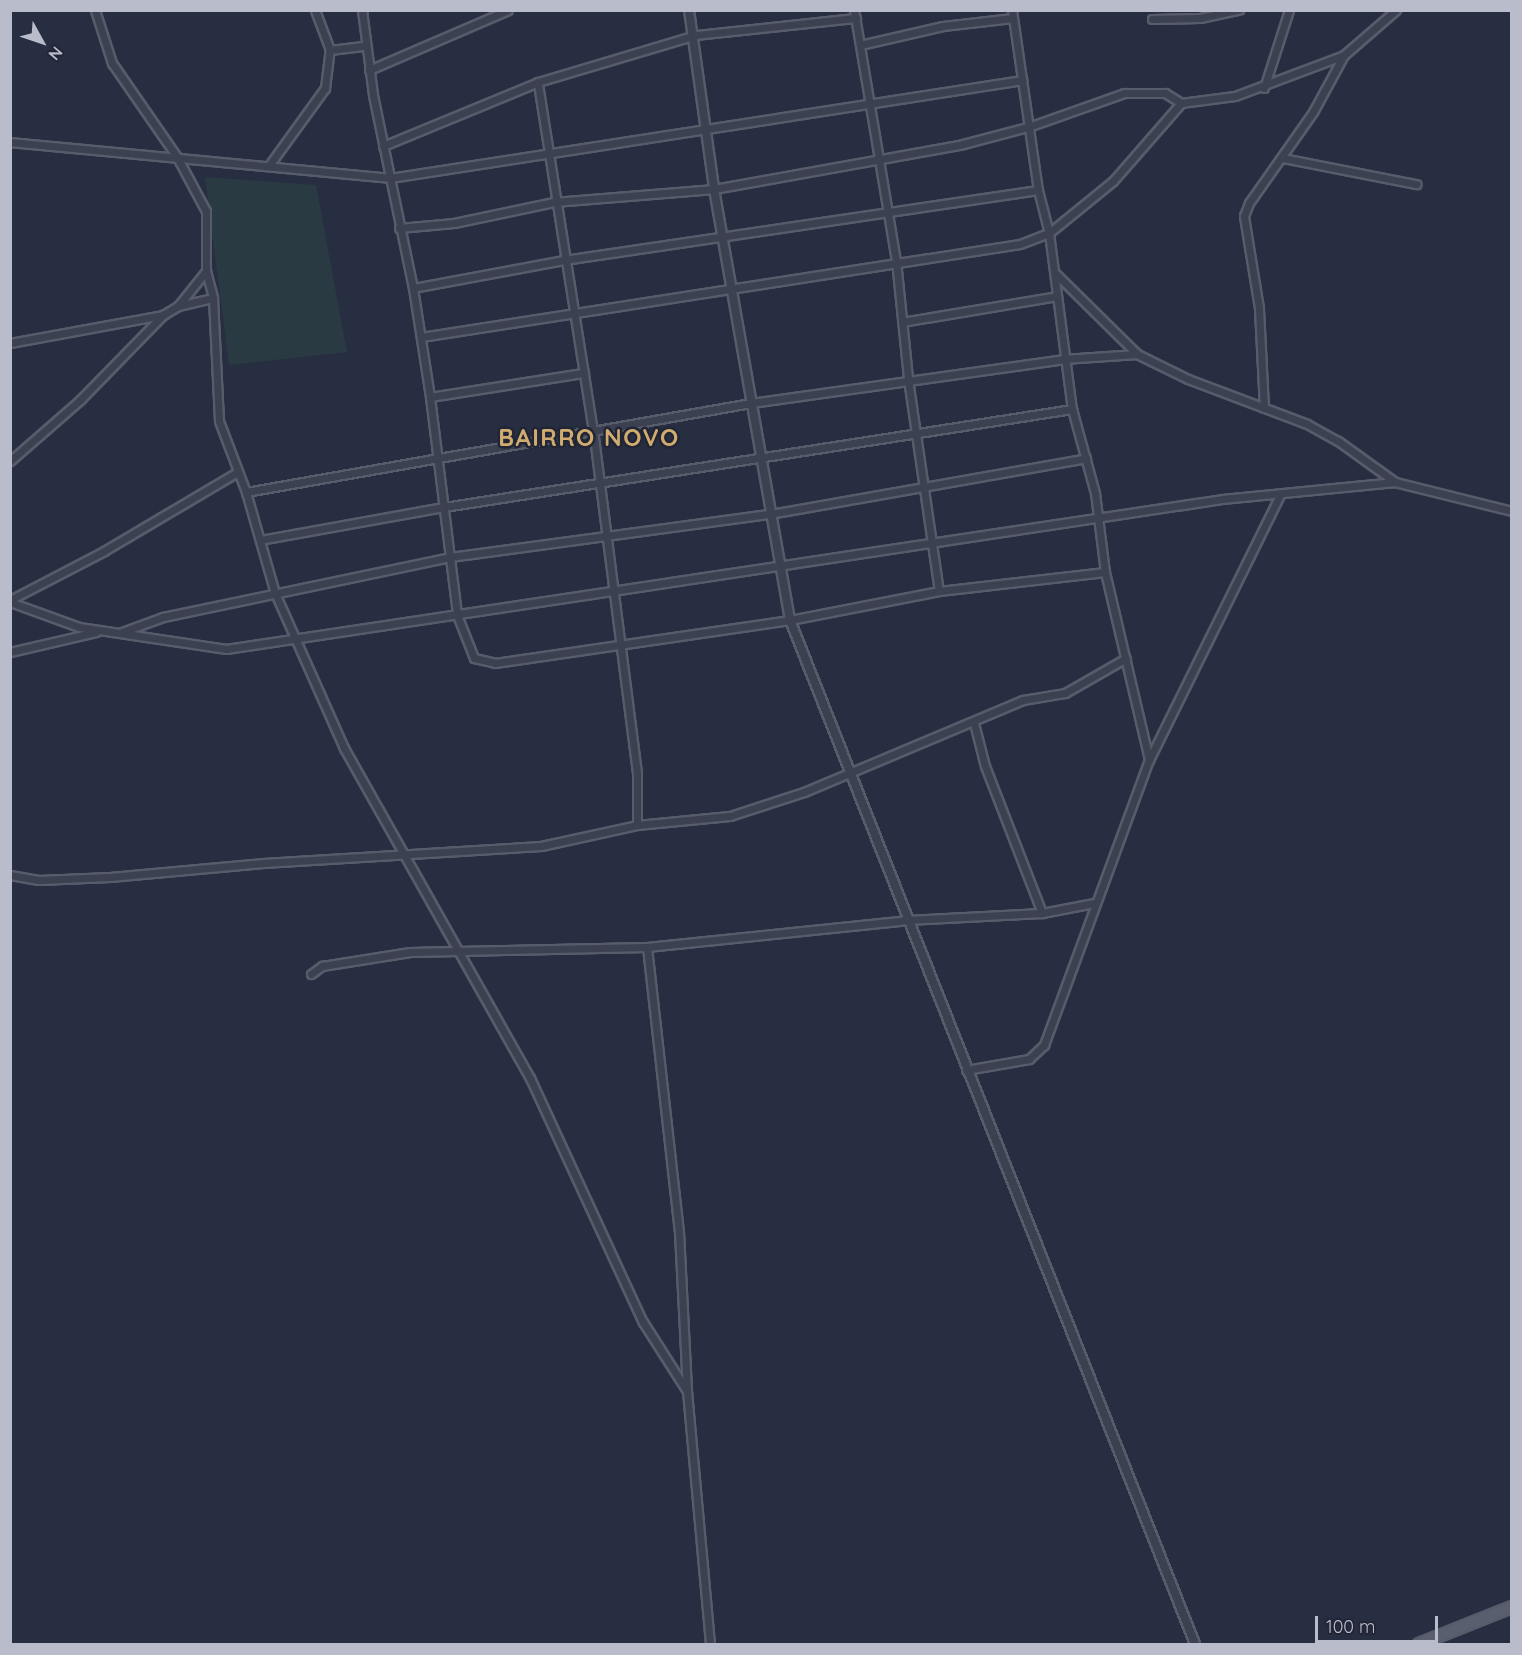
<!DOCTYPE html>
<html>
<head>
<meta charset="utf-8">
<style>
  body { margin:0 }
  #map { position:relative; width:1522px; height:1655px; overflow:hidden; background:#282e41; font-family:Quicksand,sans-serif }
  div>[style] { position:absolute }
  .green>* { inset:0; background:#2a3a42 }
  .roads { filter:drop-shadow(2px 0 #575c6b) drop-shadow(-2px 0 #575c6b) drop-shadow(0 2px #575c6b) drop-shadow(0 -2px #575c6b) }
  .minor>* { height:7px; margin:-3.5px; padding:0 3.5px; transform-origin:3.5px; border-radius:3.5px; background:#3c4151 }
  .tertiary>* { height:8px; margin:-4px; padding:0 4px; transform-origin:4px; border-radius:4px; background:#3c4151 }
  .primary>* { height:10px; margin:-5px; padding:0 5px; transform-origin:5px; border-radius:5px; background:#5a5f70 }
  span { translate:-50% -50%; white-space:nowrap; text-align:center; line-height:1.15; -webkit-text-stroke:5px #212536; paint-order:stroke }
  .district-label { font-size:24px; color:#d0ac6f; font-weight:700; letter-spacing:1.5px }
  .frame { position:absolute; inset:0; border:12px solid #b9bccb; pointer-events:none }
  .north { position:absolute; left:12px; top:12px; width:60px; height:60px; -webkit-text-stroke:4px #212536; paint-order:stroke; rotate:130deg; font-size:16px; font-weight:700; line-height:24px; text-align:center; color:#b9bccb }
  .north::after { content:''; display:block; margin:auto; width:21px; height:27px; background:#b9bccb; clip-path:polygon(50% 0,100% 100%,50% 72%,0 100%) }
  .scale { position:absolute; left:1315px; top:1616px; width:123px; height:27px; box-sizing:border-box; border:3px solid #b9bccb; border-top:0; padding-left:8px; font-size:18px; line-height:21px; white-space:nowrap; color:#b9bccb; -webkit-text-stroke:4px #212536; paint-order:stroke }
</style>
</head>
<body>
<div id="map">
  <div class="green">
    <div style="clip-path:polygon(205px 177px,316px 185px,347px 352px,229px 365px)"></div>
  </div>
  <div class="roads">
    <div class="minor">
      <div style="left:95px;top:10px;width:56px;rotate:72.2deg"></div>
      <div style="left:112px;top:63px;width:114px;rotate:55.3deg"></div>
      <div style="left:177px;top:157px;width:61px;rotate:61.8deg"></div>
      <div style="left:206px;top:211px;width:60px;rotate:90deg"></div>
      <div style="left:206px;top:271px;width:28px;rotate:75deg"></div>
      <div style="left:213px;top:298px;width:123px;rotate:87.2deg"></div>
      <div style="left:219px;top:421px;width:76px;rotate:69.2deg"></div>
      <div style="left:246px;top:492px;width:105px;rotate:74deg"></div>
      <div style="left:275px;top:593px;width:170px;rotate:66deg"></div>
      <div style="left:344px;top:748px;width:379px;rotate:60.6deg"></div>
      <div style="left:530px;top:1078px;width:269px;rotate:65.2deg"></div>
      <div style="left:643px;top:1322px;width:82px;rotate:57.5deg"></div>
      <div style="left:315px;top:10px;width:43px;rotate:69.4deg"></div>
      <div style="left:330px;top:50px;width:35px;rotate:-7deg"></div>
      <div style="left:362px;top:10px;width:86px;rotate:82.6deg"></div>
      <div style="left:373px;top:95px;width:197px;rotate:78.3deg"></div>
      <div style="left:413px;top:288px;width:110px;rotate:81.1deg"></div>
      <div style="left:430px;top:397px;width:220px;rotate:82.9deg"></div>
      <div style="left:457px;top:615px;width:46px;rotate:68.4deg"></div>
      <div style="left:474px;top:658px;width:22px;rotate:13deg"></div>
      <div style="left:495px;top:663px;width:298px;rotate:-8.3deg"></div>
      <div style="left:790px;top:620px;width:152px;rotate:-11deg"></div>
      <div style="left:939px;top:591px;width:167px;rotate:-6.5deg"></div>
      <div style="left:854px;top:10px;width:254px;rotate:80.5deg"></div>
      <div style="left:896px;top:260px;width:120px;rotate:84.2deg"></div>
      <div style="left:908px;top:379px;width:214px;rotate:81.7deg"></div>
      <div style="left:1012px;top:10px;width:182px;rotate:81.8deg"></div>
      <div style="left:1038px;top:190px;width:44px;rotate:75.7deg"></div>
      <div style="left:1049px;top:233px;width:177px;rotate:82.6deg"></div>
      <div style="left:1072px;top:409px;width:87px;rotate:74.7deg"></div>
      <div style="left:1095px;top:493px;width:80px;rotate:82.8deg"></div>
      <div style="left:1105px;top:572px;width:193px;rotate:76.8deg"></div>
      <div style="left:1152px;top:19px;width:48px;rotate:-1.2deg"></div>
      <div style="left:1200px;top:18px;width:40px;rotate:-12deg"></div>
      <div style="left:860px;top:45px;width:85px;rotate:-12.9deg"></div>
      <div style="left:943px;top:26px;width:70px;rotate:-6.5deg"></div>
      <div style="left:369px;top:70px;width:151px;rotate:-23.3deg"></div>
      <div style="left:1264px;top:88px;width:82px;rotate:-72.2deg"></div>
      <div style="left:10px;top:142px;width:382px;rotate:5.4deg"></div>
      <div style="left:390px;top:178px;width:640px;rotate:-8.81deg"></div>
      <div style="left:383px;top:146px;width:168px;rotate:-22.4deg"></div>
      <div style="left:1283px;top:158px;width:136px;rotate:11.1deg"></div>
      <div style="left:270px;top:164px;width:94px;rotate:-54.1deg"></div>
      <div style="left:325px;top:88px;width:38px;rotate:-83deg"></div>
      <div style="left:399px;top:228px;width:55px;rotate:-5.2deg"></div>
      <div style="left:454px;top:223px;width:102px;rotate:-11.9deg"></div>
      <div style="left:554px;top:202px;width:161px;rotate:-4.6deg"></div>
      <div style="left:714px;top:189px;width:253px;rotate:-10.2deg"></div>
      <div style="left:963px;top:144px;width:70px;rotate:-14.8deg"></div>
      <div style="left:1031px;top:126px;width:99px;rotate:-19.5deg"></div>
      <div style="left:1124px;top:93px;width:41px"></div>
      <div style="left:1165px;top:93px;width:19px;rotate:32deg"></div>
      <div style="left:1055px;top:273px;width:115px;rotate:44.6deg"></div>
      <div style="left:1137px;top:354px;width:57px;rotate:26.1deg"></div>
      <div style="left:1188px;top:379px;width:127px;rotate:20.7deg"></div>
      <div style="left:1307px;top:424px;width:35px;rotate:29deg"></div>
      <div style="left:1338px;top:441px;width:70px;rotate:35.7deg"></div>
      <div style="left:413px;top:288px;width:154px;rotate:-10.5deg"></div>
      <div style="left:564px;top:260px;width:479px;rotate:-8.4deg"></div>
      <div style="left:178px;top:306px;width:36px;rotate:-13deg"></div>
      <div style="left:902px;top:322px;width:157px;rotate:-9.5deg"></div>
      <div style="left:421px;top:337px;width:606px;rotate:-8.83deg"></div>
      <div style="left:1020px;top:244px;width:31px;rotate:-21deg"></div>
      <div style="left:1049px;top:233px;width:82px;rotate:-39.1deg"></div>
      <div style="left:1113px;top:181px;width:103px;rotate:-48.9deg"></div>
      <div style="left:1181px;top:103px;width:54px;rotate:-7.4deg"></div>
      <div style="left:1235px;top:96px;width:116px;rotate:-20.6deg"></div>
      <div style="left:1344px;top:55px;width:69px;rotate:-40.9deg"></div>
      <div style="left:10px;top:343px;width:156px;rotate:-10.4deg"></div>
      <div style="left:430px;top:397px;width:156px;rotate:-8.9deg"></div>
      <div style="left:1264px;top:408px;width:100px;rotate:-92.9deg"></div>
      <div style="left:1259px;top:308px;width:93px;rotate:-99.3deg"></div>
      <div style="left:1244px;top:216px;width:14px;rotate:-69deg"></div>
      <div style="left:1249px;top:203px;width:111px;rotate:-54.9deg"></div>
      <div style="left:1313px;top:112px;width:65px;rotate:-61.5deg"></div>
      <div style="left:10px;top:461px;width:93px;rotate:-41.1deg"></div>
      <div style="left:80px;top:400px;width:119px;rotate:-45.7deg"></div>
      <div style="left:163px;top:315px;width:17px;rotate:-31deg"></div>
      <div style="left:178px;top:306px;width:45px;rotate:-51.3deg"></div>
      <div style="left:246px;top:492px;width:513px;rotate:-10deg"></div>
      <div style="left:751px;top:403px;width:315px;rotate:-8deg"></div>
      <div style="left:1063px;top:359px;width:74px;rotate:-3.9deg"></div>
      <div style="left:260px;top:540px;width:187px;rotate:-10.2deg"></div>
      <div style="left:444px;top:507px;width:636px;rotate:-8.87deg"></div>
      <div style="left:10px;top:600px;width:106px;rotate:-27.5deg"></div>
      <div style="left:104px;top:551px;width:153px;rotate:-30.6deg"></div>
      <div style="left:10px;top:602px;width:73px;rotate:19.9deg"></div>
      <div style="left:79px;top:627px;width:149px;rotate:8.5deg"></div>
      <div style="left:226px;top:649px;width:1007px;rotate:-8.56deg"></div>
      <div style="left:1222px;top:499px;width:174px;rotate:-5.6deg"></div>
      <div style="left:1395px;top:482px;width:121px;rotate:13.9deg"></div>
      <div style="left:122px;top:632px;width:44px;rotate:-20.1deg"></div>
      <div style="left:163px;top:617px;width:293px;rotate:-11.8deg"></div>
      <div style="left:450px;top:557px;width:323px;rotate:-7.7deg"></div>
      <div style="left:770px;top:514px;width:321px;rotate:-10deg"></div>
      <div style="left:10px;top:652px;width:88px;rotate:-13.1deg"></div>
      <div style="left:974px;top:723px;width:44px;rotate:75.7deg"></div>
      <div style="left:985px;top:766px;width:158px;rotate:68.8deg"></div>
      <div style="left:637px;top:825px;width:52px;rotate:-90deg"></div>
      <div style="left:637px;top:773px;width:345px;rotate:-97.3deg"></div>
      <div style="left:593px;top:431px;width:353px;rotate:-99deg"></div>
      <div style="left:538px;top:82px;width:165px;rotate:-16.6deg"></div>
      <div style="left:696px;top:35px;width:161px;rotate:-6.1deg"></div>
      <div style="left:10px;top:875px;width:29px;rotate:10deg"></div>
      <div style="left:39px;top:880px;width:71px;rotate:-2.4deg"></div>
      <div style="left:110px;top:877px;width:154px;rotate:-5.2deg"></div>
      <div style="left:263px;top:863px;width:279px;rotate:-3.5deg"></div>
      <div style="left:541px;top:846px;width:98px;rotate:-12.3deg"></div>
      <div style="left:637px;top:825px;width:93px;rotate:-5.5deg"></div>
      <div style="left:730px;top:816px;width:78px;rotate:-18deg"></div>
      <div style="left:804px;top:792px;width:238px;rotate:-22.8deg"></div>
      <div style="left:1023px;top:700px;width:43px;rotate:-9.5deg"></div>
      <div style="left:1065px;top:693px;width:70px;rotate:-29.8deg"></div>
      <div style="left:647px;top:947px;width:287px;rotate:83.6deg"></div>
      <div style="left:679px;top:1232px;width:159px;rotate:87.1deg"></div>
      <div style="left:687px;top:1391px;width:254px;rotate:84.8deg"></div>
      <div style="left:311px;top:974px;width:14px;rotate:-36deg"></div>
      <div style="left:322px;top:966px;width:89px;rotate:-9deg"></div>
      <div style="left:410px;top:952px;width:237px;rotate:-1.2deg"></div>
      <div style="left:647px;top:947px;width:261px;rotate:-5.9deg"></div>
      <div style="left:907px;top:920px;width:135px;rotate:-3deg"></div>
      <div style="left:1042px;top:913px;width:53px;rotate:-10.9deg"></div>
      <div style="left:966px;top:1070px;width:64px;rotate:-9.9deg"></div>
      <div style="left:1029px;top:1059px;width:21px;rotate:-43deg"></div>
      <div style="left:1044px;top:1045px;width:304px;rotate:-69.8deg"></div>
      <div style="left:1149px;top:760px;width:296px;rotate:-63.7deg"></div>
    </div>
    <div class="tertiary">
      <div style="left:689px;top:10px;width:181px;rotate:82deg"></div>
      <div style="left:714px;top:189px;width:438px;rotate:80deg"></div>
      <div style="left:790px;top:620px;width:1101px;rotate:68.42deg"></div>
    </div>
    <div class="primary">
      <div style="left:1419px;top:1644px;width:100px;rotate:-21.7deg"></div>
    </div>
  </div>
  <div class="district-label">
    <span style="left:589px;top:438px">BAIRRO NOVO</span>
  </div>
  <div class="frame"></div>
  <div class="north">N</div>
  <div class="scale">100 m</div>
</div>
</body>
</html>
